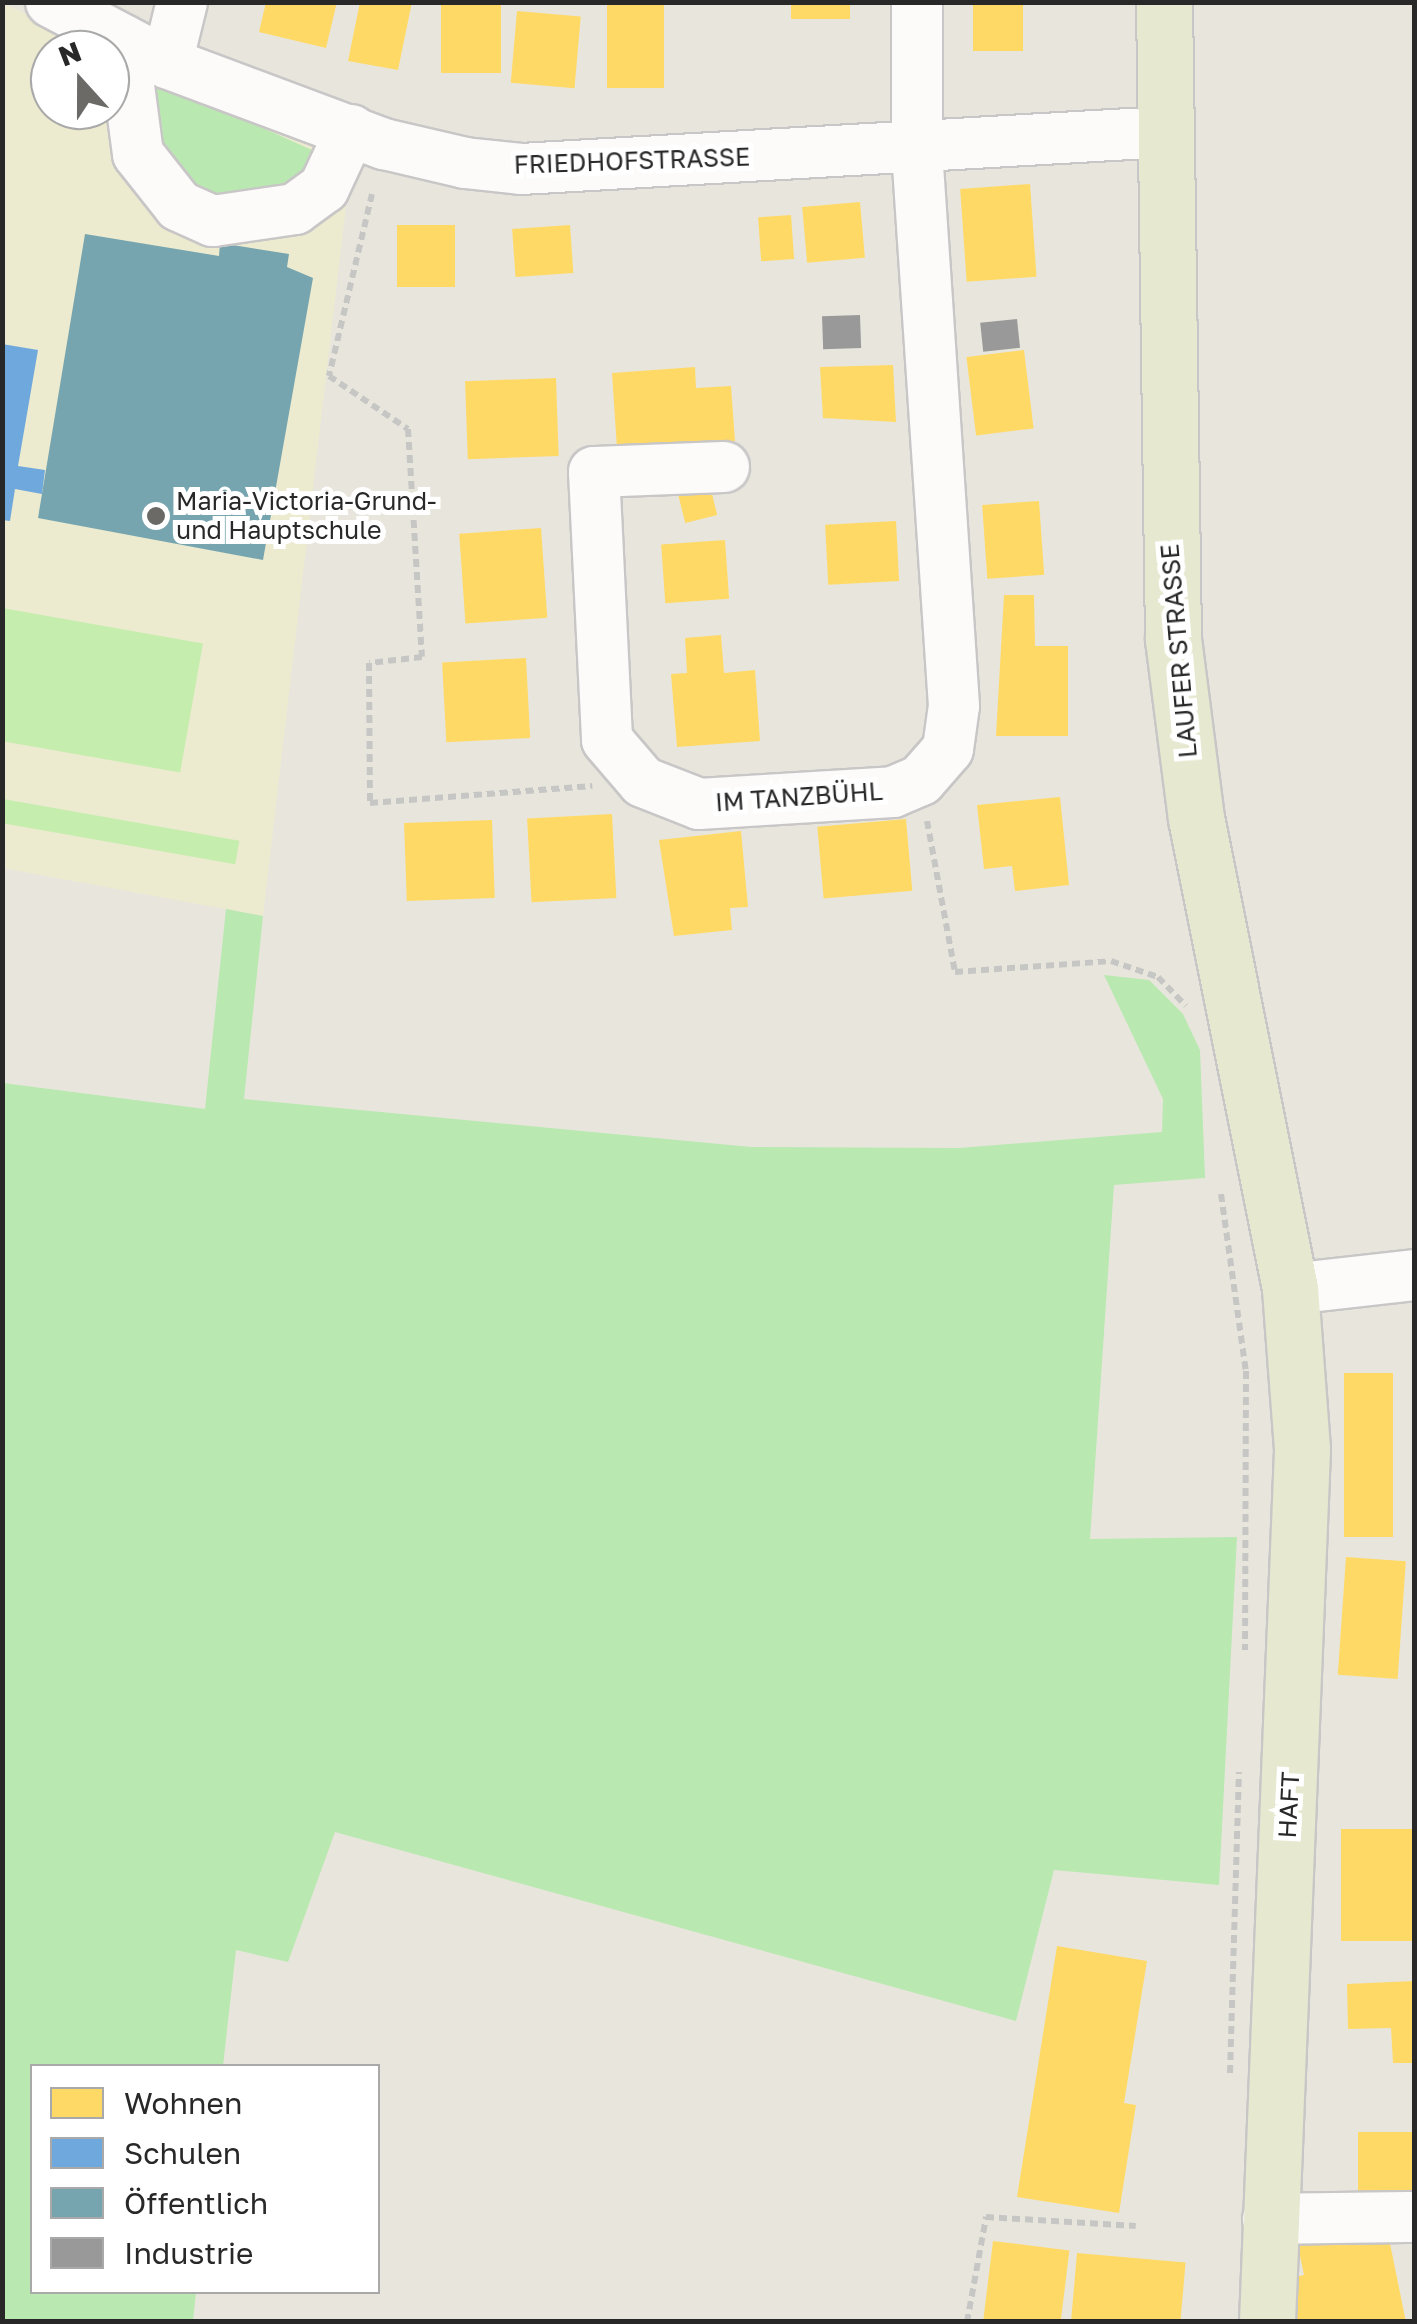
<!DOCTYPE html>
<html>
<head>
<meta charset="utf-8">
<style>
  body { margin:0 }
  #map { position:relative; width:1417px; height:2324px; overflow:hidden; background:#e8e6dc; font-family:"Golos Text",sans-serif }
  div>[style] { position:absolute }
  .education>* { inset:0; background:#eceacf }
  .green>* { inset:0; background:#b9e8b1 }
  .pitch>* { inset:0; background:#c5edae; transform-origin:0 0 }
  .homes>* { inset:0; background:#ffd966; transform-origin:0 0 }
  .schools>* { inset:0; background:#6fa8dc }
  .public>* { inset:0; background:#76a5af }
  .industry>* { inset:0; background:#999; transform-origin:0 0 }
  .path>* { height:6px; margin-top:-3px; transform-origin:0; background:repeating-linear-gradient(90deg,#c6c6c5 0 8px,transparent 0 13px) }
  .roads { filter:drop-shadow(2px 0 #c8c6c6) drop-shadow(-2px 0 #c8c6c6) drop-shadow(0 2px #c8c6c6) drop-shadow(0 -2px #c8c6c6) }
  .minor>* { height:50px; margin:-25px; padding:0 25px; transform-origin:25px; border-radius:25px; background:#fcfbfa }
  .major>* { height:55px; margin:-27.5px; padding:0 27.5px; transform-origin:27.5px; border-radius:27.5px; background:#e7e8d0 }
  .dots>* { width:28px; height:28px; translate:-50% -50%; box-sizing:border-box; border:5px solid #fff; border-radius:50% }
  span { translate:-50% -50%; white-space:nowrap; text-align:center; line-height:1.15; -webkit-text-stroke:10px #fff; paint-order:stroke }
  .street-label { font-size:25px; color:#282828 }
  .poi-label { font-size:25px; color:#282828 }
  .left { translate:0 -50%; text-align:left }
  .frame { position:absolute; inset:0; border:5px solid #282828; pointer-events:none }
  .legend { position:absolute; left:30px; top:2064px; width:350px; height:230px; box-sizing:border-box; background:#fff; border:2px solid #a9a9a9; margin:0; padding:12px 18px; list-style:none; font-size:30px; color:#282828 }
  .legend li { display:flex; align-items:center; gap:20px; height:50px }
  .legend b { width:50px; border:2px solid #a9a9a9 }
  .north { position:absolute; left:30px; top:30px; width:100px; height:100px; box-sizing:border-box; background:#fff; border:2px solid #a9a9a9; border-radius:50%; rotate:339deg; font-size:28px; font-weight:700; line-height:40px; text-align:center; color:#282828 }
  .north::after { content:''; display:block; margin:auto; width:35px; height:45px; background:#6b6a67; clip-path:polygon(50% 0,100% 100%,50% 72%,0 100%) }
</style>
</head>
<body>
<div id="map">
  <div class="education">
    <div style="clip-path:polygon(2px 3px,108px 50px,50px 50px,50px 110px,110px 110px,110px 51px,351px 163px,263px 916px,3px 868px)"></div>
  </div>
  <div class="green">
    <div style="clip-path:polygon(145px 75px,323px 155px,284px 193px,201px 198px,161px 165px)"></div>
    <div style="clip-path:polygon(226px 909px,263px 916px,244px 1099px,751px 1147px,959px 1148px,1162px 1132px,1163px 1099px,1104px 975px,1149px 980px,1183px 1014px,1200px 1050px,1205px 1178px,1114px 1185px,1090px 1539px,1237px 1537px,1219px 1885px,1054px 1870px,1016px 2021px,335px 1832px,288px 1962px,236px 1950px,223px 2066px,32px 2066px,32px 2292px,196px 2292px,193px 2321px,3px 2321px,3px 1083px,205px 1109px)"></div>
  </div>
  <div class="pitch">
    <div style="left:2px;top:608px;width:204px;height:131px;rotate:10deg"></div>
    <div style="left:3px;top:799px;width:240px;height:24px;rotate:10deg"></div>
  </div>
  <div class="homes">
    <div style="clip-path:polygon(266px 2px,337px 2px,326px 48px,259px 32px)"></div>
    <div style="clip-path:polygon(360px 2px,412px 2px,398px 70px,348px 61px)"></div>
    <div style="left:441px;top:2px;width:60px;height:71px"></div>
    <div style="left:607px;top:2px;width:57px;height:86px"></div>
    <div style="left:791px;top:2px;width:59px;height:17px"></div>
    <div style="left:973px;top:2px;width:50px;height:49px"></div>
    <div style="left:517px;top:11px;width:64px;height:72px;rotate:5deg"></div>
    <div style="left:1030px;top:184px;width:93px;height:70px;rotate:86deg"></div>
    <div style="left:860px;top:202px;width:56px;height:58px;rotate:85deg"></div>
    <div style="left:791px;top:215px;width:44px;height:33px;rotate:86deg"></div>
    <div style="left:455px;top:225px;width:62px;height:58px;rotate:90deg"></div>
    <div style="left:570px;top:225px;width:48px;height:58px;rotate:86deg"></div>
    <div style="left:1024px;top:350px;width:79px;height:58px;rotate:83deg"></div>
    <div style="clip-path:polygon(893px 365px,896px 422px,823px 418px,820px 367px)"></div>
    <div style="clip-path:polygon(695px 367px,696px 388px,731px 386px,735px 441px,617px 449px,612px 373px)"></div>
    <div style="left:556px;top:378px;width:78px;height:91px;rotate:88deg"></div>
    <div style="left:710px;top:486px;width:30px;height:33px;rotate:76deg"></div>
    <div style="left:1039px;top:501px;width:74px;height:57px;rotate:86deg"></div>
    <div style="left:896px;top:521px;width:60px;height:71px;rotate:87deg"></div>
    <div style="left:541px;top:528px;width:90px;height:82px;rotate:86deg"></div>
    <div style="left:725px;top:540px;width:59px;height:64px;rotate:86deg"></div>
    <div style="clip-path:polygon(1004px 595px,1034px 595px,1035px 646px,1068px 646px,1068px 736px,996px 736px)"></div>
    <div style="clip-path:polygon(721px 635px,724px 673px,755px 670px,760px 741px,677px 747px,671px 674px,687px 673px,685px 638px)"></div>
    <div style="left:526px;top:658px;width:80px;height:84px;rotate:87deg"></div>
    <div style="clip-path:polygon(1060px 797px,1069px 885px,1015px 891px,1012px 866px,984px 869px,977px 805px)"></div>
    <div style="left:612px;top:814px;width:84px;height:85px;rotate:87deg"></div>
    <div style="left:906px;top:819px;width:72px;height:89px;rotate:85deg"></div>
    <div style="left:492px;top:820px;width:78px;height:88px;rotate:88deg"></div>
    <div style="clip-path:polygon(741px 831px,748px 907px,730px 908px,732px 930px,674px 936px,659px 840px)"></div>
    <div style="left:1344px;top:1373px;width:49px;height:164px"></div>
    <div style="left:1346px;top:1557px;width:60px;height:118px;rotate:4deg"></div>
    <div style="left:1414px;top:1829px;width:112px;height:73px;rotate:90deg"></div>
    <div style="clip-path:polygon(1057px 1946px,1147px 1961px,1124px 2103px,1136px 2105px,1119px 2213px,1017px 2197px)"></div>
    <div style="clip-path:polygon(1414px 1981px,1414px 2063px,1393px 2063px,1391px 2028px,1348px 2029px,1347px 1984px)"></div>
    <div style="left:1414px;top:2132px;width:77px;height:56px;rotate:90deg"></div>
    <div style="clip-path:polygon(1385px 2219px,1406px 2322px,1293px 2322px,1285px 2279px,1304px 2275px,1296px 2237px)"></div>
    <div style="left:993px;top:2241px;width:77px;height:82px;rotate:7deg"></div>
    <div style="left:1077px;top:2253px;width:109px;height:69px;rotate:5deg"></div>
  </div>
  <div class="schools">
    <div style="clip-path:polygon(2px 344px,38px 350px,18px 466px,45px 470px,42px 494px,15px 489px,10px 521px,2px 520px)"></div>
  </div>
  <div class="public">
    <div style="clip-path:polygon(85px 234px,219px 256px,220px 243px,289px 254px,287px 267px,313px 278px,263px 560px,38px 518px)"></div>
  </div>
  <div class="industry">
    <div style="left:860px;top:315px;width:33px;height:38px;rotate:88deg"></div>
    <div style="left:1017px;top:319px;width:29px;height:37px;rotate:84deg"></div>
  </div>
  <div class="path">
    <div style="left:372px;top:194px;width:187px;rotate:103.3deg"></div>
    <div style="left:329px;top:376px;width:95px;rotate:33.9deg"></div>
    <div style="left:408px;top:429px;width:228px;rotate:86.5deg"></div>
    <div style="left:422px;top:657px;width:53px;rotate:173.5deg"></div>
    <div style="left:369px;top:663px;width:140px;rotate:89.6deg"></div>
    <div style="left:370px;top:803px;width:223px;rotate:-4.4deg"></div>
    <div style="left:927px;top:821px;width:154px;rotate:79.5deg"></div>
    <div style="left:955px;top:972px;width:156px;rotate:-4deg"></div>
    <div style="left:1111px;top:961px;width:50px;rotate:18.8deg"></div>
    <div style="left:1158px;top:977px;width:40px;rotate:46deg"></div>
    <div style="left:1221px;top:1194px;width:179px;rotate:82deg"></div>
    <div style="left:1246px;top:1371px;width:279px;rotate:90.2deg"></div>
    <div style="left:1230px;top:2073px;width:301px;rotate:-88.3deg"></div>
    <div style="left:967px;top:2322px;width:107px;rotate:-79.7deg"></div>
    <div style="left:986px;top:2217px;width:150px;rotate:3.4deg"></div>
  </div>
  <div class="roads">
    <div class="minor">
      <div style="left:51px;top:2px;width:131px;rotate:27.7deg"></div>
      <div style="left:167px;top:63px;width:232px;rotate:20.5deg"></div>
      <div style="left:384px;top:144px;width:83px;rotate:13.2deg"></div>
      <div style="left:465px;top:163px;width:56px;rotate:6.1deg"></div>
      <div style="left:521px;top:169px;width:644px;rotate:-3.29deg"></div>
      <div style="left:123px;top:40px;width:115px;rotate:82.5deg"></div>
      <div style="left:138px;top:154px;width:66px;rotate:51.7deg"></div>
      <div style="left:179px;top:206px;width:37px;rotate:24deg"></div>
      <div style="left:213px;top:221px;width:83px;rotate:-8.3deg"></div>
      <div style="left:295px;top:209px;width:36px;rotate:-36deg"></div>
      <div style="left:324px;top:188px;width:64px;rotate:-65deg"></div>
      <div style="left:167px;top:63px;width:63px;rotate:-76.2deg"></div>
      <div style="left:724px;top:467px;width:130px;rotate:177.8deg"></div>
      <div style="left:594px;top:472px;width:268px;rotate:87.2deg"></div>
      <div style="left:607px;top:740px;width:55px;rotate:49.4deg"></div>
      <div style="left:643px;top:782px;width:60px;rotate:21.4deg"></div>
      <div style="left:699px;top:804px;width:194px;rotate:-3.5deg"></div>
      <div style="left:893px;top:792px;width:30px;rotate:-23deg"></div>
      <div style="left:921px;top:780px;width:41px;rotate:-48.9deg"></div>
      <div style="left:948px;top:749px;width:43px;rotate:-82.1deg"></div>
      <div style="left:954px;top:706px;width:557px;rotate:-93.81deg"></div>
      <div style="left:917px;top:150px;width:148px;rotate:-90deg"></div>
      <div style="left:1290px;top:1289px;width:125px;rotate:-6.4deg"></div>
      <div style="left:1268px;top:2219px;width:146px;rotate:-0.8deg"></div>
    </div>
    <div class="major">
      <div style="left:1164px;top:2px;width:637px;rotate:89.19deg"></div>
      <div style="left:1173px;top:639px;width:180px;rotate:82.7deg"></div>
      <div style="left:1196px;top:818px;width:480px;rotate:78.7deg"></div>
      <div style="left:1290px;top:1289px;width:161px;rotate:85.7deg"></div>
      <div style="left:1302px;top:1450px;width:873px;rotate:92.3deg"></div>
    </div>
  </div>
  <div class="dots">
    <div style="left:156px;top:516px;background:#6b6a67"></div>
  </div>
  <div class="street-label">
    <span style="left:632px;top:161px;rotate:-2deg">FRIEDHOFSTRASSE</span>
    <span style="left:1179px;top:651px;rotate:-95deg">LAUFER STRASSE</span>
    <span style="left:799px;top:797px;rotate:-4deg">IM TANZBÜHL</span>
    <span style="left:1289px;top:1805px;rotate:-87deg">HAFT</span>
  </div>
  <div class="poi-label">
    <span class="left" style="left:176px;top:516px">Maria-Victoria-Grund-<br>und Hauptschule</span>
  </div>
  <div class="frame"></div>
  <ul class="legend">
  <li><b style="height:28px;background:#ffd966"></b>Wohnen</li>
  <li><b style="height:28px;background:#6fa8dc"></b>Schulen</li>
  <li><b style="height:28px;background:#76a5af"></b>Öffentlich</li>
  <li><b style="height:28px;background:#999"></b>Industrie</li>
  </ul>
  <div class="north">N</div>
</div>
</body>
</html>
